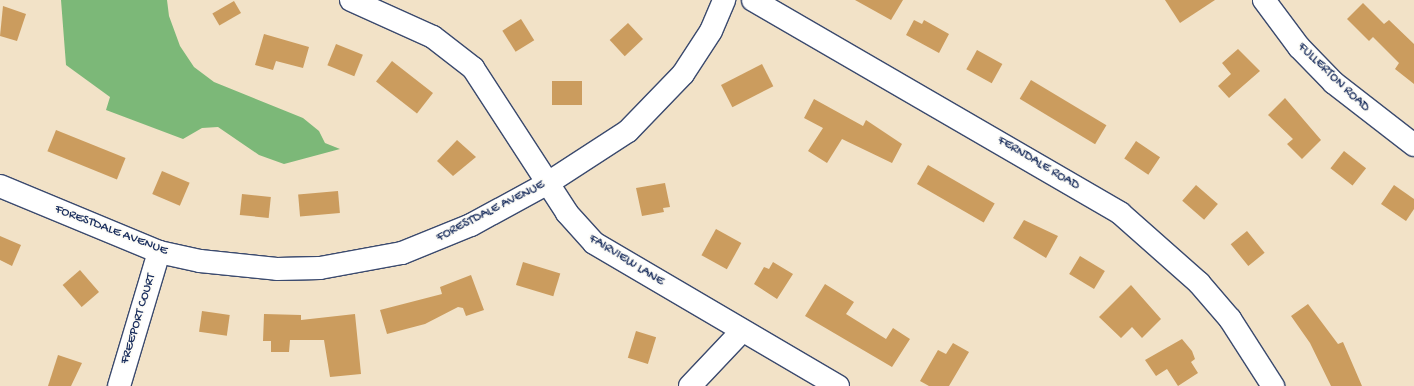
<!DOCTYPE html>
<html>
<head>
<meta charset="utf-8">
<style>
  body { margin:0 }
  #map { position:relative; width:1414px; height:386px; overflow:hidden; background:#f2e2c7; font-family:"Gochi Hand",sans-serif }
  div>[style] { position:absolute }
  .forest>* { inset:0; background:#7cb878 }
  .building>* { inset:0; background:#cb9c5e; transform-origin:0 0 }
  .roads { filter:drop-shadow(1px 0 #3b4a6e) drop-shadow(-1px 0 #3b4a6e) drop-shadow(0 1px #3b4a6e) drop-shadow(0 -1px #3b4a6e) }
  .minor>* { height:22px; margin:-11px; padding:0 11px; transform-origin:11px; border-radius:11px; background:#fff }
  span { translate:-50% -50%; white-space:nowrap; text-align:center; line-height:1.15; -webkit-text-stroke:3.5px #fdfcf7; paint-order:stroke }
  .street-label { font-size:13px; color:#1b2f5e }
</style>
</head>
<body>
<div id="map">
  <div class="forest">
    <div style="clip-path:polygon(61px 0,167px 0,169px 16px,180px 46px,194px 67px,214px 82px,303px 118px,319px 131px,325px 143px,340px 149px,284px 164px,259px 155px,218px 127px,202px 128px,183px 139px,106px 110px,110px 97px,66px 65px)"></div>
  </div>
  <div class="building">
    <div style="clip-path:polygon(855px 0,903px 0,891px 20px)"></div>
    <div style="clip-path:polygon(1165px 0,1215px 0,1180px 23px)"></div>
    <div style="left:234px;top:1px;width:14px;height:25px;rotate:60deg"></div>
    <div style="clip-path:polygon(1363px 3px,1384px 24px,1389px 20px,1414px 44px,1414px 84px,1395px 69px,1399px 63px,1373px 37px,1369px 41px,1347px 19px)"></div>
    <div style="clip-path:polygon(3px 6px,26px 14px,17px 41px,0 36px)"></div>
    <div style="left:521px;top:19px;width:25px;height:22px;rotate:58deg"></div>
    <div style="clip-path:polygon(914px 20px,922px 24px,924px 20px,949px 34px,939px 53px,906px 35px)"></div>
    <div style="left:628px;top:23px;width:22px;height:25px;rotate:47deg"></div>
    <div style="clip-path:polygon(264px 34px,309px 47px,303px 68px,276px 61px,273px 70px,255px 65px)"></div>
    <div style="left:336px;top:44px;width:29px;height:23px;rotate:22deg"></div>
    <div style="clip-path:polygon(1238px 49px,1260px 71px,1229px 98px,1218px 86px,1231px 74px,1222px 63px)"></div>
    <div style="left:977px;top:50px;width:29px;height:22px;rotate:29deg"></div>
    <div style="left:392px;top:61px;width:52px;height:26px;rotate:38deg"></div>
    <div style="left:762px;top:64px;width:25px;height:46px;rotate:63deg"></div>
    <div style="left:1031px;top:80px;width:88px;height:22px;rotate:31deg"></div>
    <div style="left:552px;top:81px;width:30px;height:24px"></div>
    <div style="clip-path:polygon(1285px 98px,1321px 140px,1302px 159px,1287px 144px,1293px 139px,1268px 115px)"></div>
    <div style="clip-path:polygon(814px 99px,863px 126px,866px 120px,902px 144px,892px 163px,842px 139px,827px 163px,808px 151px,823px 128px,804px 118px)"></div>
    <div style="left:56px;top:130px;width:75px;height:23px;rotate:22deg"></div>
    <div style="clip-path:polygon(457px 140px,476px 157px,453px 176px,437px 161px)"></div>
    <div style="left:1136px;top:141px;width:29px;height:21px;rotate:34deg"></div>
    <div style="left:1344px;top:151px;width:28px;height:22px;rotate:38deg"></div>
    <div style="left:928px;top:165px;width:77px;height:22px;rotate:30deg"></div>
    <div style="left:162px;top:171px;width:30px;height:25px;rotate:23deg"></div>
    <div style="clip-path:polygon(665px 183px,670px 207px,663px 208px,664px 212px,642px 216px,636px 188px)"></div>
    <div style="left:1196px;top:185px;width:29px;height:21px;rotate:41deg"></div>
    <div style="clip-path:polygon(1394px 185px,1414px 199px,1414px 209px,1406px 221px,1381px 204px)"></div>
    <div style="left:338px;top:191px;width:22px;height:40px;rotate:85deg"></div>
    <div style="left:242px;top:194px;width:29px;height:21px;rotate:6deg"></div>
    <div style="clip-path:polygon(1024px 220px,1058px 236px,1046px 258px,1013px 238px)"></div>
    <div style="left:716px;top:229px;width:29px;height:30px;rotate:29deg"></div>
    <div style="left:1247px;top:231px;width:28px;height:21px;rotate:51deg"></div>
    <div style="clip-path:polygon(0 236px,21px 245px,12px 266px,0 260px)"></div>
    <div style="left:1080px;top:256px;width:29px;height:21px;rotate:31deg"></div>
    <div style="left:523px;top:262px;width:39px;height:24px;rotate:17deg"></div>
    <div style="clip-path:polygon(773px 262px,793px 274px,777px 299px,754px 284px,764px 267px,769px 269px)"></div>
    <div style="left:80px;top:270px;width:29px;height:23px;rotate:49deg"></div>
    <div style="clip-path:polygon(471px 275px,484px 310px,466px 316px,463px 308px,458px 307px,425px 324px,387px 334px,380px 310px,442px 294px,440px 287px)"></div>
    <div style="clip-path:polygon(825px 284px,854px 302px,846px 314px,886px 339px,893px 328px,910px 339px,892px 367px,805px 316px)"></div>
    <div style="clip-path:polygon(1131px 285px,1161px 319px,1142px 338px,1132px 327px,1121px 338px,1099px 317px)"></div>
    <div style="clip-path:polygon(1308px 304px,1338px 344px,1343px 342px,1362px 386px,1331px 386px,1310px 343px,1291px 316px)"></div>
    <div style="left:202px;top:311px;width:28px;height:21px;rotate:8deg"></div>
    <div style="clip-path:polygon(264px 314px,301px 315px,301px 320px,355px 314px,361px 374px,330px 377px,324px 340px,290px 340px,289px 352px,271px 352px,271px 341px,263px 341px)"></div>
    <div style="left:636px;top:331px;width:21px;height:28px;rotate:17deg"></div>
    <div style="clip-path:polygon(1182px 339px,1192px 351px,1195px 359px,1191px 362px,1198px 373px,1178px 386px,1167px 369px,1156px 376px,1145px 360px)"></div>
    <div style="clip-path:polygon(953px 343px,969px 352px,949px 386px,929px 386px,920px 381px,938px 350px,946px 354px)"></div>
    <div style="clip-path:polygon(58px 355px,82px 363px,71px 386px,48px 386px)"></div>
  </div>
  <div class="roads">
    <div class="minor">
      <div style="left:351px;top:0;width:90px;rotate:24.3deg"></div>
      <div style="left:433px;top:37px;width:51px;rotate:37.8deg"></div>
      <div style="left:473px;top:68px;width:173px;rotate:57deg"></div>
      <div style="left:567px;top:213px;width:40px;rotate:48deg"></div>
      <div style="left:594px;top:243px;width:283px;rotate:30.4deg"></div>
      <div style="left:753px;top:0;width:424px;rotate:30.1deg"></div>
      <div style="left:1120px;top:213px;width:106px;rotate:41.5deg"></div>
      <div style="left:1199px;top:283px;width:48px;rotate:49.3deg"></div>
      <div style="left:1230px;top:319px;width:80px;rotate:57.3deg"></div>
      <div style="left:1264px;top:0;width:59px;rotate:53.3deg"></div>
      <div style="left:1299px;top:47px;width:50px;rotate:45.8deg"></div>
      <div style="left:1334px;top:83px;width:101px;rotate:37.8deg"></div>
      <div style="left:0;top:186px;width:172px;rotate:22.5deg"></div>
      <div style="left:159px;top:252px;width:42px;rotate:12.4deg"></div>
      <div style="left:200px;top:261px;width:77px;rotate:5.9deg"></div>
      <div style="left:277px;top:269px;width:43px;rotate:-1.3deg"></div>
      <div style="left:320px;top:268px;width:83px;rotate:-10.4deg"></div>
      <div style="left:402px;top:253px;width:74px;rotate:-22.1deg"></div>
      <div style="left:471px;top:225px;width:88px;rotate:-28.6deg"></div>
      <div style="left:548px;top:183px;width:95px;rotate:-33deg"></div>
      <div style="left:628px;top:131px;width:79px;rotate:-46deg"></div>
      <div style="left:683px;top:74px;width:51px;rotate:-56.9deg"></div>
      <div style="left:711px;top:31px;width:34px;rotate:-67deg"></div>
      <div style="left:119px;top:386px;width:140px;rotate:-73.4deg"></div>
      <div style="left:690px;top:386px;width:76px;rotate:-46.6deg"></div>
    </div>
  </div>
  <div class="street-label">
    <span style="left:1333px;top:78px;rotate:44deg">FULLERTON ROAD</span>
    <span style="left:1038px;top:164px;rotate:31deg">FERNDALE ROAD</span>
    <span style="left:491px;top:212px;rotate:-27deg">FORESTDALE AVENUE</span>
    <span style="left:111px;top:231px;rotate:21deg">FORESTDALE AVENUE</span>
    <span style="left:626px;top:261px;rotate:32deg">FAIRVIEW LANE</span>
    <span style="left:139px;top:319px;rotate:-73deg">FREEPORT COURT</span>
  </div>
</div>
</body>
</html>
